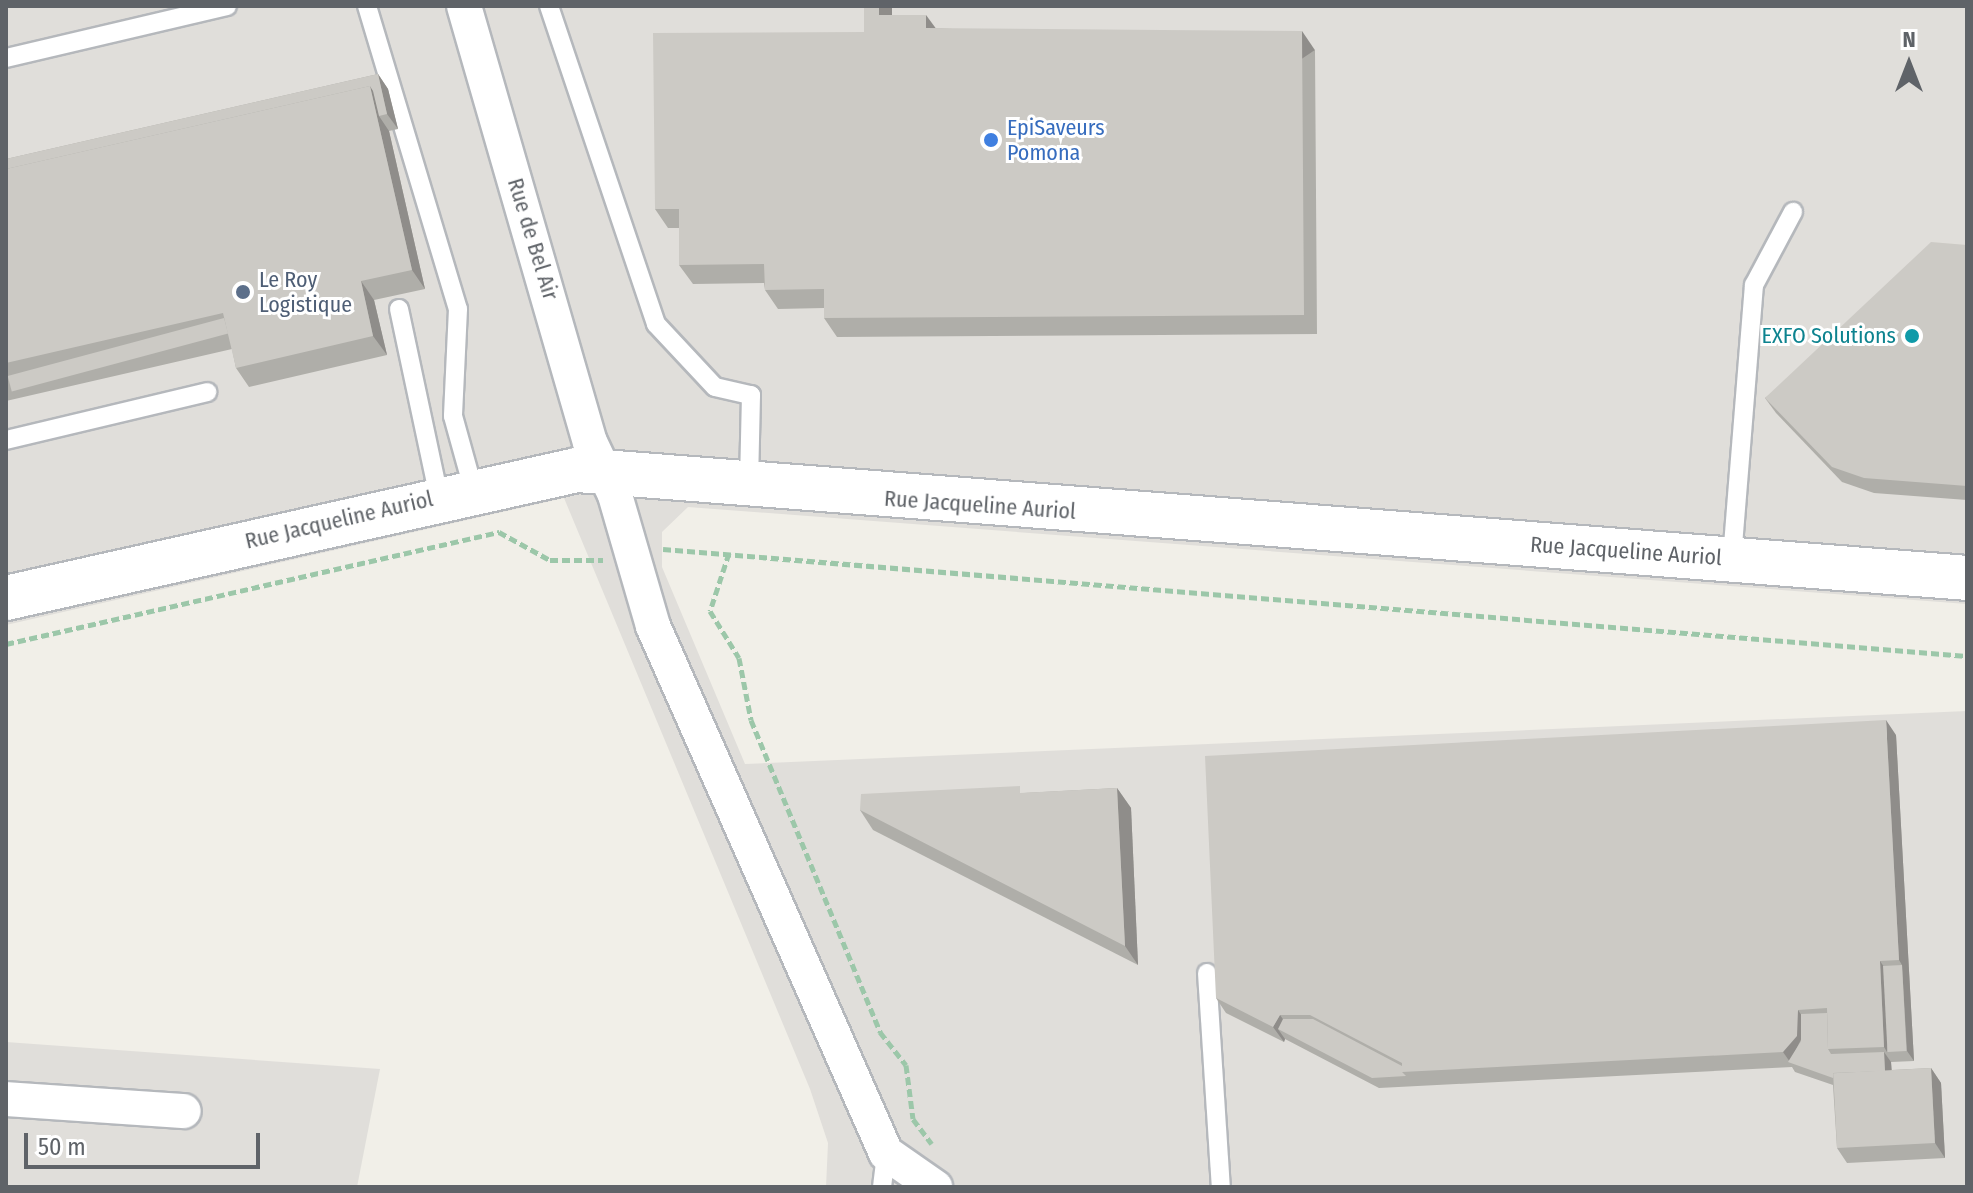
<!DOCTYPE html>
<html>
<head>
<meta charset="utf-8">
<style>
  body { margin:0 }
  #map { position:relative; width:1973px; height:1193px; overflow:hidden; background:#f1efe8; font-family:"Fira Sans Condensed",sans-serif }
  div>[style] { position:absolute }
  .industrial>* { inset:0; background:#e0deda }
  .path>* { height:5px; margin-top:-2.5px; transform-origin:0; background:repeating-linear-gradient(90deg,#9cc7a9 0 8px,transparent 0 12px) }
  .roads { filter:drop-shadow(2px 0 #b5b8bc) drop-shadow(-2px 0 #b5b8bc) drop-shadow(0 2px #b5b8bc) drop-shadow(0 -2px #b5b8bc) }
  .lane>* { height:18px; margin:-9px; padding:0 9px; transform-origin:9px; border-radius:9px; background:#fff }
  .street>* { height:34px; margin:-17px; padding:0 17px; transform-origin:17px; border-radius:17px; background:#fff }
  .secondary>* { height:44px; margin:-22px; padding:0 22px; transform-origin:22px; border-radius:22px; background:#fff }
  .wall>* { inset:0; background:#afaea9 }
  .shaded-wall>* { inset:0; background:#8f8d8a; transform-origin:0 0 }
  .building>* { inset:0; background:#cccac5; transform-origin:0 0 }
  .dots>* { width:22px; height:22px; translate:-50% -50%; box-sizing:border-box; border:4px solid #fff; border-radius:50% }
  span { translate:-50% -50%; white-space:nowrap; text-align:center; line-height:1.15; -webkit-text-stroke:6px #fff; paint-order:stroke }
  .shop-label { font-size:22px; color:#366cbe }
  .left { translate:0 -50%; text-align:left }
  .street-label { font-size:22px; color:#5f6368 }
  .service-label { font-size:22px; color:#4e5e75 }
  .culture-label { font-size:22px; color:#0d838f }
  .right { translate:-100% -50%; text-align:right }
  .frame { position:absolute; inset:0; border:8px solid #5f6368; pointer-events:none }
  .north { position:absolute; left:1869px; top:24px; width:80px; height:80px; -webkit-text-stroke:6px #fff; paint-order:stroke; rotate:0deg; font-size:22px; font-weight:700; line-height:32px; text-align:center; color:#5f6368 }
  .north::after { content:''; display:block; margin:auto; width:28px; height:36px; background:#5f6368; clip-path:polygon(50% 0,100% 100%,50% 72%,0 100%) }
  .scale { position:absolute; left:24px; top:1133px; width:236px; height:36px; box-sizing:border-box; border:4px solid #5f6368; border-top:0; padding-left:10px; font-size:24px; line-height:28px; white-space:nowrap; color:#5f6368; -webkit-text-stroke:6px #fff; paint-order:stroke }
</style>
</head>
<body>
<div id="map">
  <div class="industrial">
    <div style="clip-path:polygon(6px 6px,1967px 6px,1967px 604px,688px 507px,662px 532px,662px 567px,745px 764px,1967px 711px,1967px 1187px,826px 1187px,828px 1143px,810px 1089px,564px 498px,6px 625px)"></div>
    <div style="clip-path:polygon(6px 1042px,380px 1069px,357px 1187px,6px 1187px)"></div>
  </div>
  <div class="path">
    <div style="left:663px;top:549px;width:1308px;rotate:4.69deg"></div>
    <div style="left:729px;top:553px;width:61px;rotate:108.1deg"></div>
    <div style="left:710px;top:611px;width:55px;rotate:58.3deg"></div>
    <div style="left:739px;top:658px;width:63px;rotate:79deg"></div>
    <div style="left:751px;top:720px;width:338px;rotate:67.5deg"></div>
    <div style="left:880px;top:1032px;width:42px;rotate:51.8deg"></div>
    <div style="left:906px;top:1065px;width:54px;rotate:82.6deg"></div>
    <div style="left:913px;top:1119px;width:31px;rotate:53deg"></div>
    <div style="left:6px;top:644px;width:506px;rotate:-12.8deg"></div>
    <div style="left:499px;top:532px;width:58px;rotate:28.8deg"></div>
    <div style="left:550px;top:560px;width:53px"></div>
  </div>
  <div class="roads">
    <div class="lane">
      <div style="left:367px;top:6px;width:316px;rotate:73.3deg"></div>
      <div style="left:458px;top:309px;width:107px;rotate:92.7deg"></div>
      <div style="left:453px;top:416px;width:75px;rotate:74.5deg"></div>
      <div style="left:549px;top:6px;width:336px;rotate:71.4deg"></div>
      <div style="left:656px;top:324px;width:86px;rotate:46.9deg"></div>
      <div style="left:715px;top:387px;width:37px;rotate:13deg"></div>
      <div style="left:751px;top:395px;width:90px;rotate:91.3deg"></div>
      <div style="left:6px;top:58px;width:227px;rotate:-13.2deg"></div>
      <div style="left:399px;top:309px;width:192px;rotate:78deg"></div>
      <div style="left:6px;top:440px;width:207px;rotate:-13.4deg"></div>
      <div style="left:1732px;top:558px;width:274px;rotate:-85.4deg"></div>
      <div style="left:1754px;top:285px;width:83px;rotate:-61.9deg"></div>
      <div style="left:1207px;top:973px;width:214px;rotate:86.3deg"></div>
      <div style="left:882px;top:1187px;width:34px;rotate:-83deg"></div>
    </div>
    <div class="street">
      <div style="left:464px;top:6px;width:454px;rotate:73.9deg"></div>
      <div style="left:590px;top:442px;width:59px;rotate:64.7deg"></div>
      <div style="left:615px;top:495px;width:136px;rotate:73.8deg"></div>
      <div style="left:653px;top:626px;width:576px;rotate:66.15deg"></div>
      <div style="left:886px;top:1153px;width:60px;rotate:34.8deg"></div>
      <div style="left:6px;top:1099px;width:178px;rotate:3.9deg"></div>
    </div>
    <div class="secondary">
      <div style="left:6px;top:598px;width:585px;rotate:-12.64deg"></div>
      <div style="left:577px;top:470px;width:1394px;rotate:4.44deg"></div>
    </div>
  </div>
  <div class="wall">
    <div style="clip-path:polygon(892px 6px,892px 15px,935px 28px,1315px 50px,1317px 334px,837px 337px,824px 318px,824px 308px,778px 309px,765px 290px,764px 283px,693px 284px,679px 265px,679px 228px,668px 228px,655px 209px,864px 32px)"></div>
    <div style="clip-path:polygon(378px 74px,388px 89px,398px 129px,389px 131px,425px 289px,374px 300px,387px 355px,249px 387px,236px 368px,232px 349px,6px 401px,6px 159px)"></div>
    <div style="clip-path:polygon(1967px 245px,1967px 500px,1874px 493px,1842px 482px,1776px 413px,1765px 398px)"></div>
    <div style="clip-path:polygon(1896px 735px,1914px 1061px,1891px 1062px,1892px 1070px,1931px 1068px,1941px 1083px,1945px 1158px,1847px 1163px,1837px 1148px,1833px 1085px,1795px 1072px,1792px 1067px,1379px 1088px,1285px 1039px,1284px 1042px,1226px 1013px,1216px 998px)"></div>
    <div style="clip-path:polygon(1117px 788px,1131px 808px,1138px 965px,873px 830px,860px 810px,1024px 793px)"></div>
  </div>
  <div class="shaded-wall">
    <div style="clip-path:polygon(879px 6px,892px 6px,892px 34px,879px 15px)"></div>
    <div style="clip-path:polygon(926px 15px,940px 34px,926px 28px)"></div>
    <div style="left:1302px;top:31px;width:23px;height:284px;rotate:56deg"></div>
    <div style="clip-path:polygon(378px 74px,388px 89px,398px 129px,387px 114px)"></div>
    <div style="clip-path:polygon(370px 86px,383px 105px,379px 116px,389px 131px,425px 289px,412px 270px)"></div>
    <div style="clip-path:polygon(361px 281px,374px 300px,387px 355px,373px 336px)"></div>
    <div style="clip-path:polygon(1886px 720px,1896px 735px,1914px 1061px,1907px 1051px,1902px 965px,1899px 960px)"></div>
    <div style="clip-path:polygon(1117px 788px,1131px 808px,1138px 965px,1125px 946px)"></div>
    <div style="clip-path:polygon(1880px 961px,1890px 976px,1887px 1052px,1884px 1047px)"></div>
    <div style="clip-path:polygon(1798px 1010px,1808px 1025px,1790px 1062px,1783px 1052px)"></div>
    <div style="clip-path:polygon(1280px 1015px,1290px 1029px,1278px 1029px,1285px 1039px,1284px 1042px,1273px 1027px)"></div>
    <div style="clip-path:polygon(1884px 1052px,1891px 1062px,1892px 1085px,1885px 1075px)"></div>
    <div style="clip-path:polygon(1931px 1068px,1941px 1083px,1945px 1158px,1935px 1143px)"></div>
  </div>
  <div class="building">
    <div style="clip-path:polygon(864px 6px,879px 6px,879px 15px,926px 15px,926px 28px,1302px 31px,1304px 315px,824px 318px,824px 289px,765px 290px,764px 264px,679px 265px,679px 209px,655px 209px,653px 33px,864px 32px)"></div>
    <div style="clip-path:polygon(378px 74px,387px 114px,379px 116px,373px 91px,370px 86px,6px 169px,6px 159px)"></div>
    <div style="clip-path:polygon(370px 86px,412px 270px,361px 281px,373px 336px,236px 368px,223px 313px,6px 363px,6px 169px)"></div>
    <div style="clip-path:polygon(1931px 242px,1967px 245px,1967px 486px,1864px 478px,1832px 467px,1765px 398px)"></div>
    <div style="left:224px;top:318px;width:16px;height:224px;rotate:75deg"></div>
    <div style="clip-path:polygon(1886px 720px,1899px 960px,1880px 961px,1884px 1047px,1828px 1049px,1827px 1008px,1798px 1010px,1797px 1036px,1783px 1052px,1402px 1072px,1402px 1063px,1310px 1015px,1280px 1015px,1273px 1027px,1216px 998px,1205px 756px)"></div>
    <div style="clip-path:polygon(1020px 786px,1020px 793px,1117px 788px,1125px 946px,860px 810px,861px 794px)"></div>
    <div style="left:1902px;top:965px;width:86px;height:19px;rotate:87deg"></div>
    <div style="clip-path:polygon(1827px 1013px,1828px 1049px,1831px 1054px,1884px 1052px,1885px 1071px,1833px 1073px,1833px 1078px,1788px 1062px,1801px 1041px,1801px 1014px)"></div>
    <div style="clip-path:polygon(1283px 1019px,1313px 1019px,1402px 1066px,1402px 1072px,1406px 1076px,1372px 1078px,1278px 1029px)"></div>
    <div style="left:1931px;top:1068px;width:75px;height:98px;rotate:87deg"></div>
  </div>
  <div class="dots">
    <div style="left:991px;top:140px;background:#3f7fe0"></div>
    <div style="left:243px;top:292px;background:#5c6f8a"></div>
    <div style="left:1912px;top:336px;background:#0f9aa8"></div>
  </div>
  <div class="shop-label">
    <span class="left" style="left:1007px;top:140px">EpiSaveurs<br>Pomona</span>
  </div>
  <div class="street-label">
    <span style="left:533px;top:239px;rotate:73deg">Rue de Bel Air</span>
    <span style="left:980px;top:505px;rotate:4deg">Rue Jacqueline Auriol</span>
    <span style="left:339px;top:520px;rotate:-13deg">Rue Jacqueline Auriol</span>
    <span style="left:1626px;top:551px;rotate:4deg">Rue Jacqueline Auriol</span>
  </div>
  <div class="service-label">
    <span class="left" style="left:259px;top:292px">Le Roy<br>Logistique</span>
  </div>
  <div class="culture-label">
    <span class="right" style="left:1896px;top:336px">EXFO Solutions</span>
  </div>
  <div class="frame"></div>
  <div class="north">N</div>
  <div class="scale">50 m</div>
</div>
</body>
</html>
